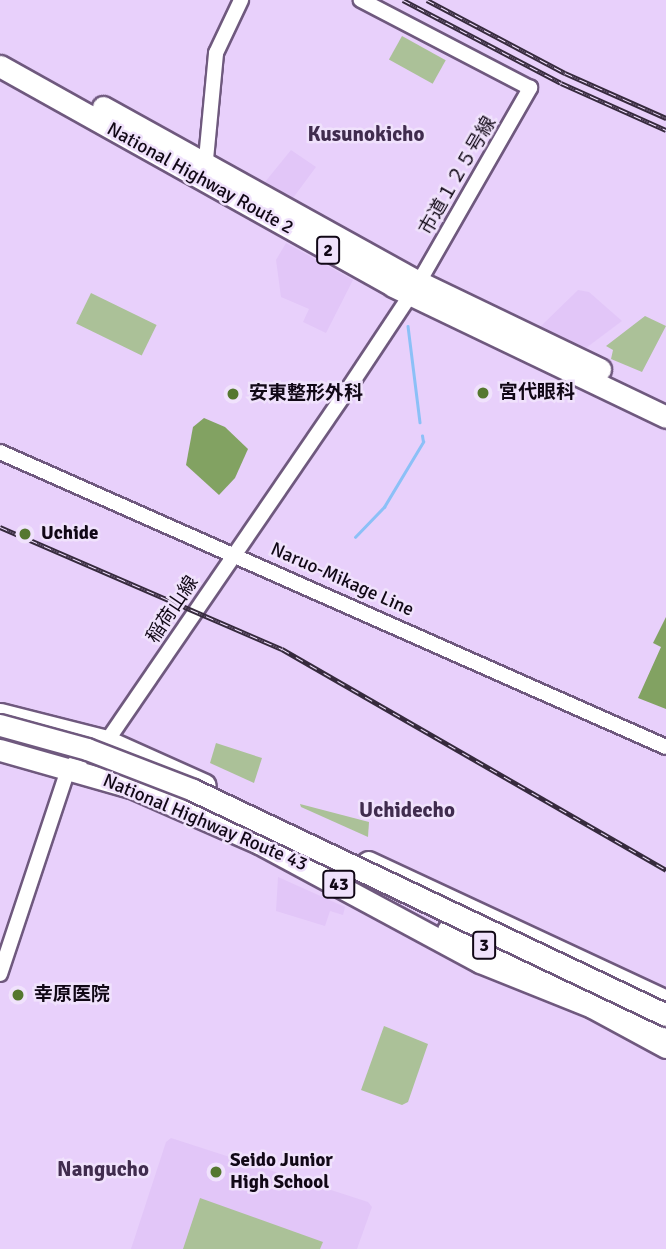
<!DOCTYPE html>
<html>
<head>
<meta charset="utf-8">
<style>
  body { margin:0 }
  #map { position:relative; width:666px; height:1249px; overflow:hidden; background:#e8d0fb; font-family:Signika,"Noto Sans JP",sans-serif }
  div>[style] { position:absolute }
  .built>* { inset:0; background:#e2c6f8 }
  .green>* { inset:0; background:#abc198; transform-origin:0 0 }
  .forest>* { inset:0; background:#82a262 }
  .stream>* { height:2.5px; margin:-1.25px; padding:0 1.25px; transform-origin:1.25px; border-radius:1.25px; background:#8cc0f7 }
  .roads { filter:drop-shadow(2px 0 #6f597e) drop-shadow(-2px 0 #6f597e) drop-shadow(0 2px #6f597e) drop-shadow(0 -2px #6f597e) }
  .minor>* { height:14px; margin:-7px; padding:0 7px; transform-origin:7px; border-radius:7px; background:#fff }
  .highway>* { height:21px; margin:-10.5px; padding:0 10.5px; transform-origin:10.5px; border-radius:10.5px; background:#fff }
  .rail>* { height:5px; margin-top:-2.5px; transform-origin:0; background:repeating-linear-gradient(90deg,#f0e2fc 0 8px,#362a3d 0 16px); box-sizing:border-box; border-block:2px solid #362a3d }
  .bridges { filter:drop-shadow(2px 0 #6f597e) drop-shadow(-2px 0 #6f597e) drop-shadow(0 2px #6f597e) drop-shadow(0 -2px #6f597e) }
  .highway-bridge>* { height:21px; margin:-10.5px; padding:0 10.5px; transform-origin:10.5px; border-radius:10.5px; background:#fff }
  .dots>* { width:19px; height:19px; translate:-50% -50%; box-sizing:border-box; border:4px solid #f0e2fc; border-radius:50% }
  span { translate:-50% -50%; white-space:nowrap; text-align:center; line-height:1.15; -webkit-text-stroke:5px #f0e2fc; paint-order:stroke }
  .shield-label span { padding:2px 5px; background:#f0e2fc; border:2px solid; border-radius:5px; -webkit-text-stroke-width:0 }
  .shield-label { font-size:18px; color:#110816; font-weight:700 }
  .street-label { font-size:19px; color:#110816 }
  .poi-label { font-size:19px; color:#110816; font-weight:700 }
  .left { translate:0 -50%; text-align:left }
  .neighbourhood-label { font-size:21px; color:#402c4e; font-weight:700 }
</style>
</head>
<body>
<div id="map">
  <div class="built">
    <div style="clip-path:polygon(291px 150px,316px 167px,293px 198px,265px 182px)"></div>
    <div style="clip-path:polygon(286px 243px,353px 280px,326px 333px,303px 322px,309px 309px,281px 297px,276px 260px)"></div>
    <div style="clip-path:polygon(578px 290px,589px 292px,622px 321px,586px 348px,540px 327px)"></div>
    <div style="clip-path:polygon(278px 877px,345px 907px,343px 915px,330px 911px,325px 926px,276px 911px)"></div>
    <div style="clip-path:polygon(171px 1138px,368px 1202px,372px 1207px,357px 1249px,131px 1249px,166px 1142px)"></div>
  </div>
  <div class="green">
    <div style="left:402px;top:36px;width:50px;height:27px;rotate:29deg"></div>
    <div style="left:91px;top:293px;width:73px;height:34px;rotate:26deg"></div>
    <div style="clip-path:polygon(645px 316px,666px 326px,642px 372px,611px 359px,613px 350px,606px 346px)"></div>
    <div style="clip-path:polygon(216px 743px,262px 758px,254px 783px,210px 763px)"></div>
    <div style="clip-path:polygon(300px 804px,369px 822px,368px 837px,301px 807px)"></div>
    <div style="clip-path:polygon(384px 1026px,428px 1044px,408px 1102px,402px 1105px,361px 1090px)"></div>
    <div style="clip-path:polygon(200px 1198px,323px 1242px,320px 1249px,183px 1249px)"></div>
  </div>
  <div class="forest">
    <div style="clip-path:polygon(204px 418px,225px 427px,248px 449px,235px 478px,219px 495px,186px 465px,193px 427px)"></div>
    <div style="clip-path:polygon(666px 617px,666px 709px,638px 698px,661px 647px,653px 643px)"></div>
  </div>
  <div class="stream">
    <div style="left:408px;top:326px;width:97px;rotate:82.9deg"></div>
    <div style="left:355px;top:537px;width:42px;rotate:-46deg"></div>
    <div style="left:384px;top:507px;width:76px;rotate:-59deg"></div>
    <div style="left:423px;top:442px;width:6px;rotate:-99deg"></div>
  </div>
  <div class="roads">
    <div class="minor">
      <div style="left:205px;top:170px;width:118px;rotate:-84.6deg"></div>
      <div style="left:216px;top:53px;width:59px;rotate:-64.7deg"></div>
      <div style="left:0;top:452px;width:728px;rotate:23.89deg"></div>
      <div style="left:0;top:974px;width:218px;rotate:-71.6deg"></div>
      <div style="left:69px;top:767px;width:46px;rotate:-34.4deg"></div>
      <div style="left:107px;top:741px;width:423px;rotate:-55.6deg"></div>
      <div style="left:346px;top:392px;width:132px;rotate:-56.4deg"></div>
      <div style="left:419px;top:282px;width:224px;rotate:-60.2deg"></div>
      <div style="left:530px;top:88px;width:191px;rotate:-152.5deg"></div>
    </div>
    <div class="highway">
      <div style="left:0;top:66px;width:450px;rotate:29.2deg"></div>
      <div style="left:393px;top:286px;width:303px;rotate:25.6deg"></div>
      <div style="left:103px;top:107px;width:361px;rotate:29deg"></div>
      <div style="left:419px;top:282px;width:201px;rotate:25.7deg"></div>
      <div style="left:0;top:714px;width:110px;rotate:14.2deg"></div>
      <div style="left:107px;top:741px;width:107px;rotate:24.2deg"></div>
      <div style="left:0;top:750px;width:136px;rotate:15.8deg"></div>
      <div style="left:131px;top:787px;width:140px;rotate:23.6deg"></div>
      <div style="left:259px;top:843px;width:251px;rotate:28.3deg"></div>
      <div style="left:480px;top:962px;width:121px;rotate:21.9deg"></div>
      <div style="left:592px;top:1007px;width:84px;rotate:28.4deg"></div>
      <div style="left:368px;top:862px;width:329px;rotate:25deg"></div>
      <div style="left:448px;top:930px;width:239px;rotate:24.4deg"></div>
    </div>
  </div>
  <div class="rail">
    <div style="left:403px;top:0;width:178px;rotate:27.7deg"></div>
    <div style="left:561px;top:83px;width:115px;rotate:24.1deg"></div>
    <div style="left:427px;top:0;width:156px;rotate:27.9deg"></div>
    <div style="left:565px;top:73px;width:111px;rotate:24deg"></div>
    <div style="left:0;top:527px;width:307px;rotate:23.4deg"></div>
    <div style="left:282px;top:649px;width:443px;rotate:29.9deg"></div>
  </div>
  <div class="bridges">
    <div class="highway-bridge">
      <div style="left:0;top:725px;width:90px;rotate:15.4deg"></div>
      <div style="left:87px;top:749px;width:114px;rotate:21.1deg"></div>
      <div style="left:193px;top:790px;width:524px;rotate:25.44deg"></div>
    </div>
  </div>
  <div class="dots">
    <div style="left:483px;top:393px;background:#55772f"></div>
    <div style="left:233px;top:394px;background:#55772f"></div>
    <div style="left:25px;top:534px;background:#55772f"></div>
    <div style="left:18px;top:995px;background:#55772f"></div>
    <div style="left:216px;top:1172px;background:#55772f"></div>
  </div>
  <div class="shield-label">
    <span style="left:328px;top:250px">2</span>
    <span style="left:339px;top:884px">43</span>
    <span style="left:484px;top:945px">3</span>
  </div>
  <div class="street-label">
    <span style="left:458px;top:176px;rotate:-60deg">市道１２５号線</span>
    <span style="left:200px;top:179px;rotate:29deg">National Highway Route 2</span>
    <span style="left:342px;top:580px;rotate:24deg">Naruo-Mikage Line</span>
    <span style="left:173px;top:610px;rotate:-56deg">稲荷山線</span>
    <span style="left:205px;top:823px;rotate:23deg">National Highway Route 43</span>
  </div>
  <div class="poi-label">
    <span class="left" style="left:499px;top:393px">宮代眼科</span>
    <span class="left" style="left:249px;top:394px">安東整形外科</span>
    <span class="left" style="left:41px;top:534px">Uchide</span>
    <span class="left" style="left:34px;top:995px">幸原医院</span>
    <span class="left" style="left:230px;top:1172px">Seido Junior<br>High School</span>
  </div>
  <div class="neighbourhood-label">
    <span style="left:366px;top:134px">Kusunokicho</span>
    <span style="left:407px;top:810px">Uchidecho</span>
    <span style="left:103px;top:1169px">Nangucho</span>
  </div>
</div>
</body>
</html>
